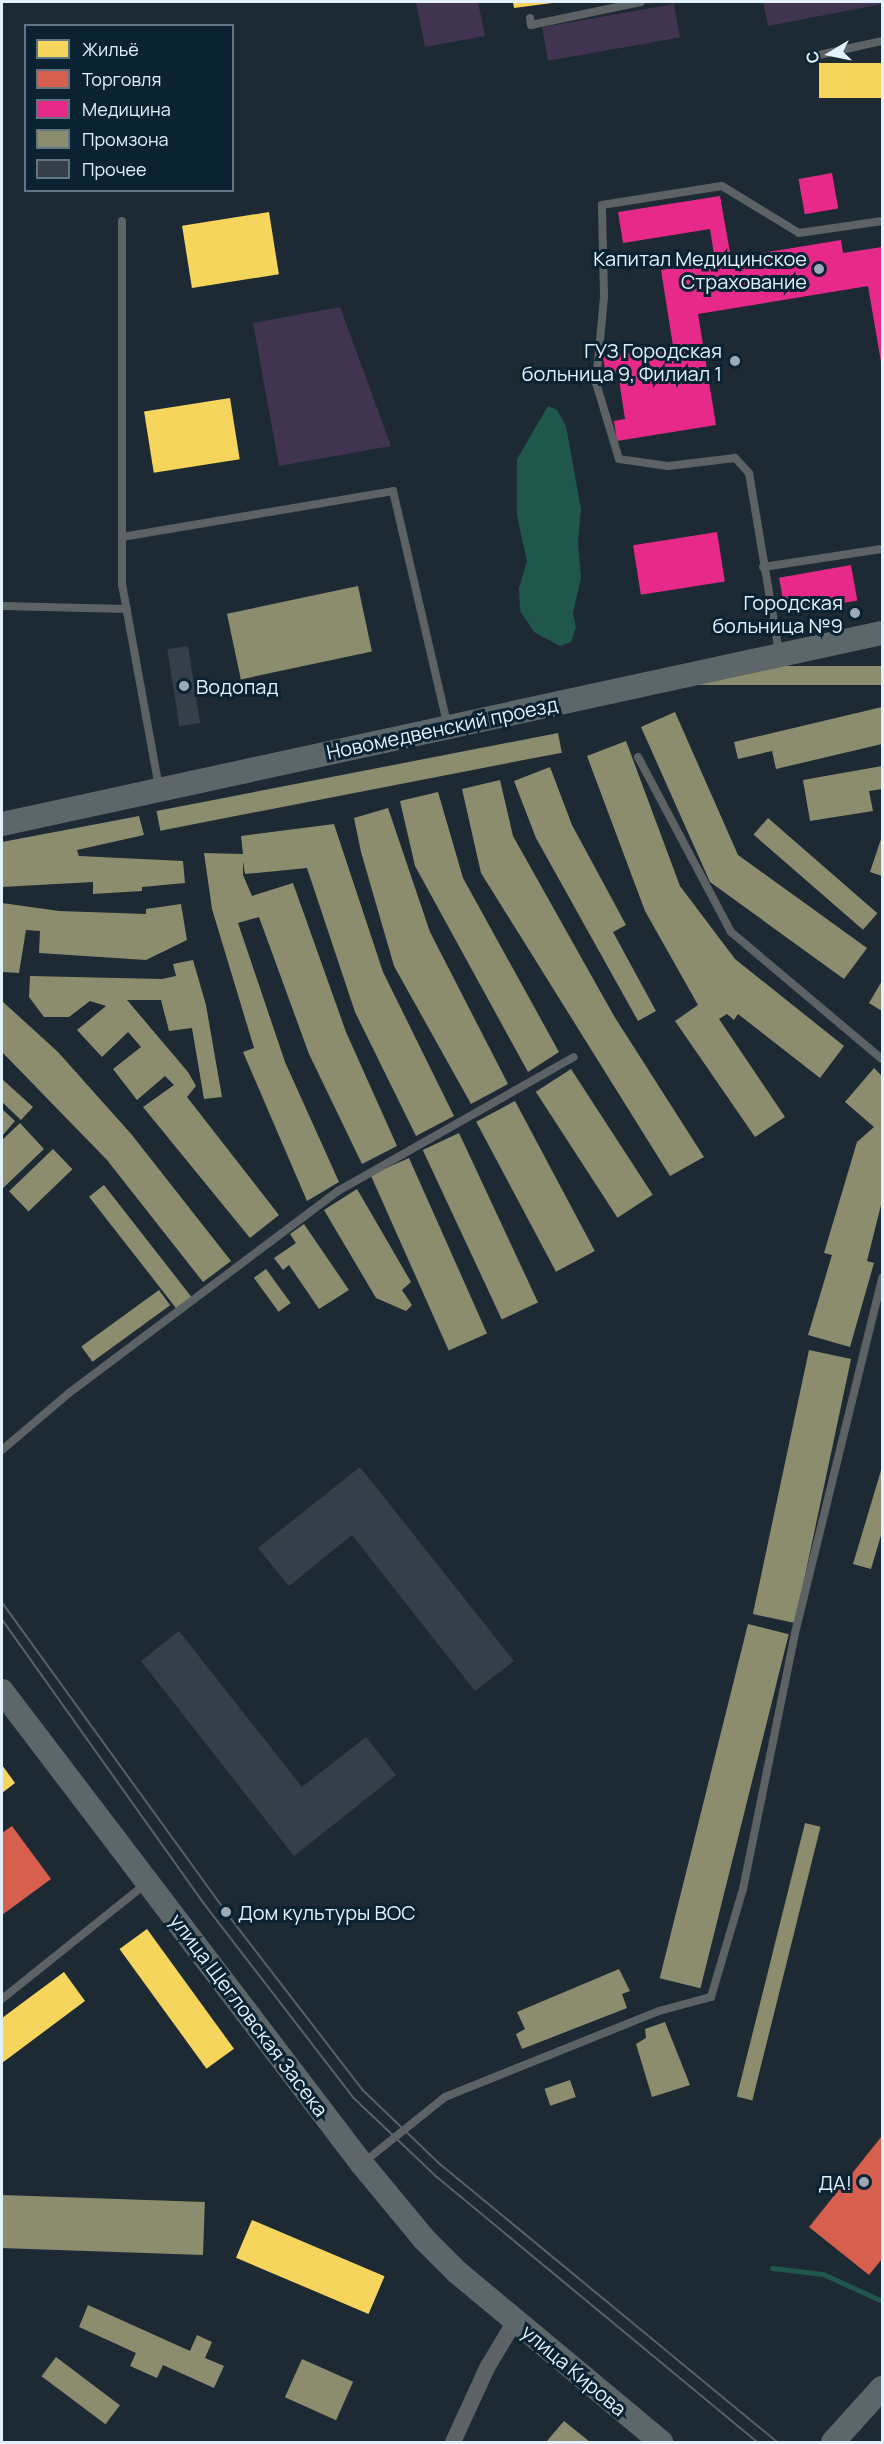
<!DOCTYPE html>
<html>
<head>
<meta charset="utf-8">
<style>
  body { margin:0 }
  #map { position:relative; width:884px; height:2444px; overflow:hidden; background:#1d2a33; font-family:Manrope,sans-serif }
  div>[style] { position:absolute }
  .green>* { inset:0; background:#403451; transform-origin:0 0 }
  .water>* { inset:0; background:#1f574b }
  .homes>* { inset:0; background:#f6d55c; transform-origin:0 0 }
  .shops>* { inset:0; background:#d6604d }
  .health>* { inset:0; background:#e7298a; transform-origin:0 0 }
  .industry>* { inset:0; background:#8c8c6e; transform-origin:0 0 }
  .stream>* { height:5px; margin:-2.5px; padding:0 2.5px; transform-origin:2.5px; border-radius:2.5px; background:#1f574b }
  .building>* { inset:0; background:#363e49; transform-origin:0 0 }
  .lane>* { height:8px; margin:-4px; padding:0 4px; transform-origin:4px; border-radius:4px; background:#5d6364 }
  .street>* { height:16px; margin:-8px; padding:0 8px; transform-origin:8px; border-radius:8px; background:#5d6364 }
  .secondary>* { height:24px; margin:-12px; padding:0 12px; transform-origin:12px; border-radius:12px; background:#5d6669 }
  .tram>* { height:1.5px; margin:-0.75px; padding:0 0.75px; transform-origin:0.75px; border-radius:0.75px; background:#596167 }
  .dots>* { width:16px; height:16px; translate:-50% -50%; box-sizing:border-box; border:3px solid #0a2231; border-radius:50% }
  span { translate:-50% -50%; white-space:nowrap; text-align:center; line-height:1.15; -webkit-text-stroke:6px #0a2231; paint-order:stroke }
  .poi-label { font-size:20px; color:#e3f1fc }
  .right { translate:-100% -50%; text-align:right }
  .left { translate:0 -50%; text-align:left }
  .street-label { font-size:20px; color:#e3f1fc }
  .frame { position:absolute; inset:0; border:3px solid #e3f1fc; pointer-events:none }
  .legend { position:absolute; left:24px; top:24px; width:210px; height:168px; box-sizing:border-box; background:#0a2231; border:2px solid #617582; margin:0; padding:8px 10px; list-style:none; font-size:18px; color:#e3f1fc }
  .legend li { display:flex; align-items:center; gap:12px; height:30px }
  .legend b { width:30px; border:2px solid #617582 }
  .north { position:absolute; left:800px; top:24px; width:60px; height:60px; -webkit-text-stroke:4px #0a2231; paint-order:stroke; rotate:260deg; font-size:16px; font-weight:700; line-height:24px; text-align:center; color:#e3f1fc }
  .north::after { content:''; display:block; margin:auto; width:21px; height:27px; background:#e3f1fc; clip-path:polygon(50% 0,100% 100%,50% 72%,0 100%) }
</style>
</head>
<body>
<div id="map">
  <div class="green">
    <div style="clip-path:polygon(416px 2px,478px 2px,485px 36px,425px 47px)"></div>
    <div style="clip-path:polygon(763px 2px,882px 2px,882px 4px,768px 26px)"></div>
    <div style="left:674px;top:4px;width:34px;height:134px;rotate:80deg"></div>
    <div style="clip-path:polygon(340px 307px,391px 446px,279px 466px,253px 323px)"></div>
  </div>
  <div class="water">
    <div style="clip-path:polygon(548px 406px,557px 410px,566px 426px,581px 509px,578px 542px,581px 578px,573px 613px,576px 627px,571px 642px,560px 646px,534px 632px,520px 611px,519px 588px,527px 561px,517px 516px,517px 459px)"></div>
  </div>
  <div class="homes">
    <div style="clip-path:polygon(513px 2px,552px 2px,552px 3px,514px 8px)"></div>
    <div style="left:882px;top:63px;width:35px;height:63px;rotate:90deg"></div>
    <div style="left:269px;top:212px;width:63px;height:88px;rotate:81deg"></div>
    <div style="left:230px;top:398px;width:62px;height:87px;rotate:81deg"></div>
    <div style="clip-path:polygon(2px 1765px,15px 1783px,2px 1793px)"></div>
    <div style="left:147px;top:1929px;width:148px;height:34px;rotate:54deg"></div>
    <div style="clip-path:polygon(64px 1972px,85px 2001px,2px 2063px,2px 2018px)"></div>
    <div style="left:252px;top:2220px;width:144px;height:41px;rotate:23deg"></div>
  </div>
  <div class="shops">
    <div style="clip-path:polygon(12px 1826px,51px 1879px,2px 1915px,2px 1833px)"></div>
    <div style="clip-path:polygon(882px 2136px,882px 2259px,869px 2275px,809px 2227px)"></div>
  </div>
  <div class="health">
    <div style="left:832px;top:173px;width:36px;height:34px;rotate:80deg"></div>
    <div style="clip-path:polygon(720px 196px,731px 258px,841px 240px,843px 253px,882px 247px,882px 368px,868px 286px,698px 314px,716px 425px,617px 441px,614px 421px,625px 419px,618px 373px,606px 375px,603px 357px,673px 346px,661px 270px,715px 261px,710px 229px,623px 243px,618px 212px)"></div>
    <div style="left:717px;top:532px;width:50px;height:85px;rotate:81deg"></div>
    <div style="left:851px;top:565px;width:36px;height:73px;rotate:80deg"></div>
  </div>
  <div class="industry">
    <div style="left:358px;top:586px;width:67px;height:134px;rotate:78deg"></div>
    <div style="left:882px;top:666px;width:19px;height:194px;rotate:90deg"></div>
    <div style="clip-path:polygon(882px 707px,882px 744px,776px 769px,772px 751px,738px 759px,734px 742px)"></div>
    <div style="clip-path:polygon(675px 712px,738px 855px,867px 948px,844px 979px,710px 882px,641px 727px)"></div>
    <div style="left:558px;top:733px;width:20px;height:409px;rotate:79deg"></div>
    <div style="clip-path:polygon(626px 741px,680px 886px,735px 959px,844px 1046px,820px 1078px,738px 1014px,734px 1020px,727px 1014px,719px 1019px,785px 1117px,755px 1137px,675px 1021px,698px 1005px,645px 911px,587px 756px)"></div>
    <div style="clip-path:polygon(882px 766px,882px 789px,869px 791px,873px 811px,810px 821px,803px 780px)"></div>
    <div style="clip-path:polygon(550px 767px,572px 825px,626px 925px,613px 932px,656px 1011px,638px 1021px,536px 838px,514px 781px)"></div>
    <div style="clip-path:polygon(500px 780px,513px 836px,614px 1016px,704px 1157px,670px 1176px,481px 873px,462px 789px)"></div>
    <div style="clip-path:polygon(438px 792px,463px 878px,559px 1052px,528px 1072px,415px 866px,400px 801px)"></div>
    <div style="clip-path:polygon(388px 808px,430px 932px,508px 1084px,471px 1104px,394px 966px,361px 852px,354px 818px)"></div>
    <div style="clip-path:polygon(139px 816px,144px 835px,77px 850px,79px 856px,183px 861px,185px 883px,142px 887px,142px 891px,93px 894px,93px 882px,2px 887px,2px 842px)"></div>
    <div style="left:768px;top:818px;width:145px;height:22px;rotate:41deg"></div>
    <div style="clip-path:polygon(334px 824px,383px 972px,454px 1116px,416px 1136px,355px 1012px,307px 868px,245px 874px,243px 861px,243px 875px,252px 896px,293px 883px,346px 1032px,397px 1146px,362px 1164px,309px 1054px,259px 917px,238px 923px,285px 1062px,339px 1182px,307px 1201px,243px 1052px,254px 1048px,212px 909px,204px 853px,243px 854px,241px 836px)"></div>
    <div style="clip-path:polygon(882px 836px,882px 876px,870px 872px)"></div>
    <div style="clip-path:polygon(2px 903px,59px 911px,146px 914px,146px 909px,181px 904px,187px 940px,146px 960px,39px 953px,40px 931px,26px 930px,19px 973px,2px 972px)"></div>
    <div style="clip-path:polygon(193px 960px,206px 1005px,222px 1097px,204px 1099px,192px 1028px,169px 1031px,161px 1000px,127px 1000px,188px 1072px,196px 1086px,187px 1097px,279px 1215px,250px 1238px,143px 1107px,174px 1085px,165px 1076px,137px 1100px,113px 1069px,141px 1047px,128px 1032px,102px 1057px,77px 1030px,106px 1006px,90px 1001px,69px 1017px,44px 1017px,29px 997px,30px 976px,162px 979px,176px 976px,173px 964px)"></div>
    <div style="clip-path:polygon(882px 981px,882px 1011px,869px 1003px)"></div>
    <div style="clip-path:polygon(2px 1001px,58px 1052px,132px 1135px,231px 1261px,203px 1282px,107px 1160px,2px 1052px)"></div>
    <div style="clip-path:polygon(874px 1068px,882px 1076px,882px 1201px,867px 1261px,874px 1263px,850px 1347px,808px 1335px,832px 1255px,824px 1253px,857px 1142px,874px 1127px,845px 1102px)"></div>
    <div style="left:571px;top:1069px;width:150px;height:42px;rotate:57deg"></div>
    <div style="clip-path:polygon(2px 1079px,33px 1107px,21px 1120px,2px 1102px)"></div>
    <div style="left:515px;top:1101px;width:170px;height:44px;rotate:62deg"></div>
    <div style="clip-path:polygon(2px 1109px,15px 1121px,3px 1135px,2px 1133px)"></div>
    <div style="clip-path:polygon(20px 1123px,44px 1149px,2px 1189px,2px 1140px)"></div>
    <div style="left:459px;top:1133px;width:187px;height:40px;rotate:65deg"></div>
    <div style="left:53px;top:1149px;width:28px;height:61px;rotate:46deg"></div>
    <div style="left:409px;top:1158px;width:192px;height:42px;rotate:66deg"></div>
    <div style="left:104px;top:1185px;width:143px;height:19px;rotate:52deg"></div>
    <div style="clip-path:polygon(357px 1189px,411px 1282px,402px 1290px,412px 1305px,406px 1311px,376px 1298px,324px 1210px)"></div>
    <div style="clip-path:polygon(304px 1224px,349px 1290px,319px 1309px,289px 1265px,283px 1270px,274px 1258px,296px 1243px,290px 1234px)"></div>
    <div style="left:266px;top:1269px;width:42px;height:15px;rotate:54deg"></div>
    <div style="left:159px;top:1290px;width:19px;height:96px;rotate:54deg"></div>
    <div style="left:809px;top:1350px;width:43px;height:270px;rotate:12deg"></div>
    <div style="clip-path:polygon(882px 1467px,882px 1532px,871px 1569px,853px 1564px)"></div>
    <div style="left:748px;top:1624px;width:42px;height:365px;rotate:14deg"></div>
    <div style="left:805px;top:1823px;width:16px;height:282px;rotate:14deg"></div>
    <div style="clip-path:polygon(619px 1969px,630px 1991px,622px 1994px,627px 2008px,522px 2049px,516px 2034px,525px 2029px,517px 2012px)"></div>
    <div style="clip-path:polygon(665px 2022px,690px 2085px,652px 2097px,636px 2044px,646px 2038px,645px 2029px)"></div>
    <div style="left:570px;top:2080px;width:18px;height:27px;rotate:71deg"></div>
    <div style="left:2px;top:2195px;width:203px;height:53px;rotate:2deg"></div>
    <div style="clip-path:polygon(88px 2305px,190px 2351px,197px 2335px,212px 2342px,205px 2358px,224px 2366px,214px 2388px,163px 2365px,157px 2378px,130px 2366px,136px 2353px,79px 2327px)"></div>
    <div style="left:56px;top:2357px;width:80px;height:24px;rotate:37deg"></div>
    <div style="left:302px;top:2359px;width:56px;height:42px;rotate:24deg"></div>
    <div style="clip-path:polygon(564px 2421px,590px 2442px,546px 2442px)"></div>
  </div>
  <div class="stream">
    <div style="left:772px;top:2268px;width:51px;rotate:6.7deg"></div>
    <div style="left:823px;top:2274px;width:65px;rotate:24.6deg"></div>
  </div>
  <div class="building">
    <div style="left:188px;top:646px;width:78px;height:21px;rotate:81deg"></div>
    <div style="clip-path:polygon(360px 1467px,514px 1661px,475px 1691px,352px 1535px,289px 1586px,258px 1548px)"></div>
    <div style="clip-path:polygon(179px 1631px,302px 1787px,366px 1737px,396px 1775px,294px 1856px,141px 1661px)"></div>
  </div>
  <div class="lane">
    <div style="left:530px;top:18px;width:7px;rotate:82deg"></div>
    <div style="left:531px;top:25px;width:112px;rotate:-11.8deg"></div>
    <div style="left:819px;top:55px;width:65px;rotate:-12.5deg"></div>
    <div style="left:122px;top:221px;width:363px;rotate:90deg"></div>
    <div style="left:122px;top:584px;width:206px;rotate:79.7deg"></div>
    <div style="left:122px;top:537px;width:275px;rotate:-9.6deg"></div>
    <div style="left:393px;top:491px;width:242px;rotate:76.9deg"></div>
    <div style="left:763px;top:567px;width:120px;rotate:-8.6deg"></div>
    <div style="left:2px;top:606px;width:125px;rotate:1.4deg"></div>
    <div style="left:779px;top:652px;width:181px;rotate:-99.5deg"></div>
    <div style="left:749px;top:473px;width:21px;rotate:-133deg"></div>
    <div style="left:735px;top:458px;width:67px;rotate:173.2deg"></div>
    <div style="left:668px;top:466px;width:49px;rotate:-171.9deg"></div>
    <div style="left:619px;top:459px;width:79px;rotate:-106.8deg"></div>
    <div style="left:596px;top:383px;width:87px;rotate:-84.7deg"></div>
    <div style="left:604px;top:296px;width:91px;rotate:-91.3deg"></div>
    <div style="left:602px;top:205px;width:121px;rotate:-9deg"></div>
    <div style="left:722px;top:186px;width:90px;rotate:31.4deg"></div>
    <div style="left:799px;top:233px;width:84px;rotate:-8.2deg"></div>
    <div style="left:638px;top:757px;width:198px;rotate:62deg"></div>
    <div style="left:731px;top:932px;width:197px;rotate:40.1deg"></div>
    <div style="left:2px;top:1450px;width:88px;rotate:-40.4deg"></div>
    <div style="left:69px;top:1393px;width:336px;rotate:-36.9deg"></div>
    <div style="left:338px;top:1191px;width:271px;rotate:-29.6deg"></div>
    <div style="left:2px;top:1999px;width:186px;rotate:-38.7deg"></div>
    <div style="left:364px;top:2162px;width:104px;rotate:-38.7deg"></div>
    <div style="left:445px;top:2097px;width:231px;rotate:-21.9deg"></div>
    <div style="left:659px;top:2011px;width:54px;rotate:-15.1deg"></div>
    <div style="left:711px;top:1997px;width:113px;rotate:-73.5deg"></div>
    <div style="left:743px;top:1889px;width:261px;rotate:-78.5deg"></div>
    <div style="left:795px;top:1633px;width:366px;rotate:-76.2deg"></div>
  </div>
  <div class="street">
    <div style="left:453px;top:2442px;width:84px;rotate:-65.3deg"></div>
    <div style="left:488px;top:2366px;width:52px;rotate:-59deg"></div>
  </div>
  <div class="secondary">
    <div style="left:2px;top:824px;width:900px;rotate:-12.25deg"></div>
    <div style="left:2px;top:1691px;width:594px;rotate:52.73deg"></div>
    <div style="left:362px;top:2164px;width:97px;rotate:50.4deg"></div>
    <div style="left:424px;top:2239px;width:47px;rotate:45deg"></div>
    <div style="left:457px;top:2272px;width:266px;rotate:39.8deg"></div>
    <div style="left:833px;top:2442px;width:73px;rotate:-47.8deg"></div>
  </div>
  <div class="tram">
    <div style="left:2px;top:1602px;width:382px;rotate:54.1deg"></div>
    <div style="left:226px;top:1912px;width:225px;rotate:52.4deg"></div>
    <div style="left:363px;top:2090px;width:105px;rotate:43.8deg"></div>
    <div style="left:439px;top:2163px;width:439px;rotate:39.5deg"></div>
    <div style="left:2px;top:1619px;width:347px;rotate:54.6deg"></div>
    <div style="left:203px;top:1902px;width:246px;rotate:52.4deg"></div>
    <div style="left:353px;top:2097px;width:115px;rotate:43.6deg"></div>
    <div style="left:436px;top:2176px;width:418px;rotate:39.6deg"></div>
  </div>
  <div class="dots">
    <div style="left:819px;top:269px;background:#9eabb6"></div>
    <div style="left:735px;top:361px;background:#9eabb6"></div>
    <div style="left:855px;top:613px;background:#9eabb6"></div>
    <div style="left:184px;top:686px;background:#9eabb6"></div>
    <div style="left:226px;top:1912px;background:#9eabb6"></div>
    <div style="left:864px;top:2182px;background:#9eabb6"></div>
  </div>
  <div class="poi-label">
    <span class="right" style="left:807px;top:270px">Капитал Медицинское<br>Страхование</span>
    <span class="right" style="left:722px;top:362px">ГУЗ Городская<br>больница 9, Филиал 1</span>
    <span class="right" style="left:843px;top:614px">Городская<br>больница №9</span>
    <span class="left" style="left:196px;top:686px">Водопад</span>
    <span class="left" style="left:238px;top:1912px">Дом культуры ВОС</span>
    <span class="right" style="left:852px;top:2182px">ДА!</span>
  </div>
  <div class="street-label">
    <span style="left:442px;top:728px;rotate:-12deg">Новомедвенский проезд</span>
    <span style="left:249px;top:2015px;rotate:53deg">улица Щегловская Засека</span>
    <span style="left:574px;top:2370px;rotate:40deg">улица Кирова</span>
  </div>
  <div class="frame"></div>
  <ul class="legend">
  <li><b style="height:16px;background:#f6d55c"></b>Жильё</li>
  <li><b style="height:16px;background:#d6604d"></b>Торговля</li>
  <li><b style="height:16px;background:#e7298a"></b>Медицина</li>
  <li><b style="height:16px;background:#8c8c6e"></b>Промзона</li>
  <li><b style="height:16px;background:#363e49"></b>Прочее</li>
  </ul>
  <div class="north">С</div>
</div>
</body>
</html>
